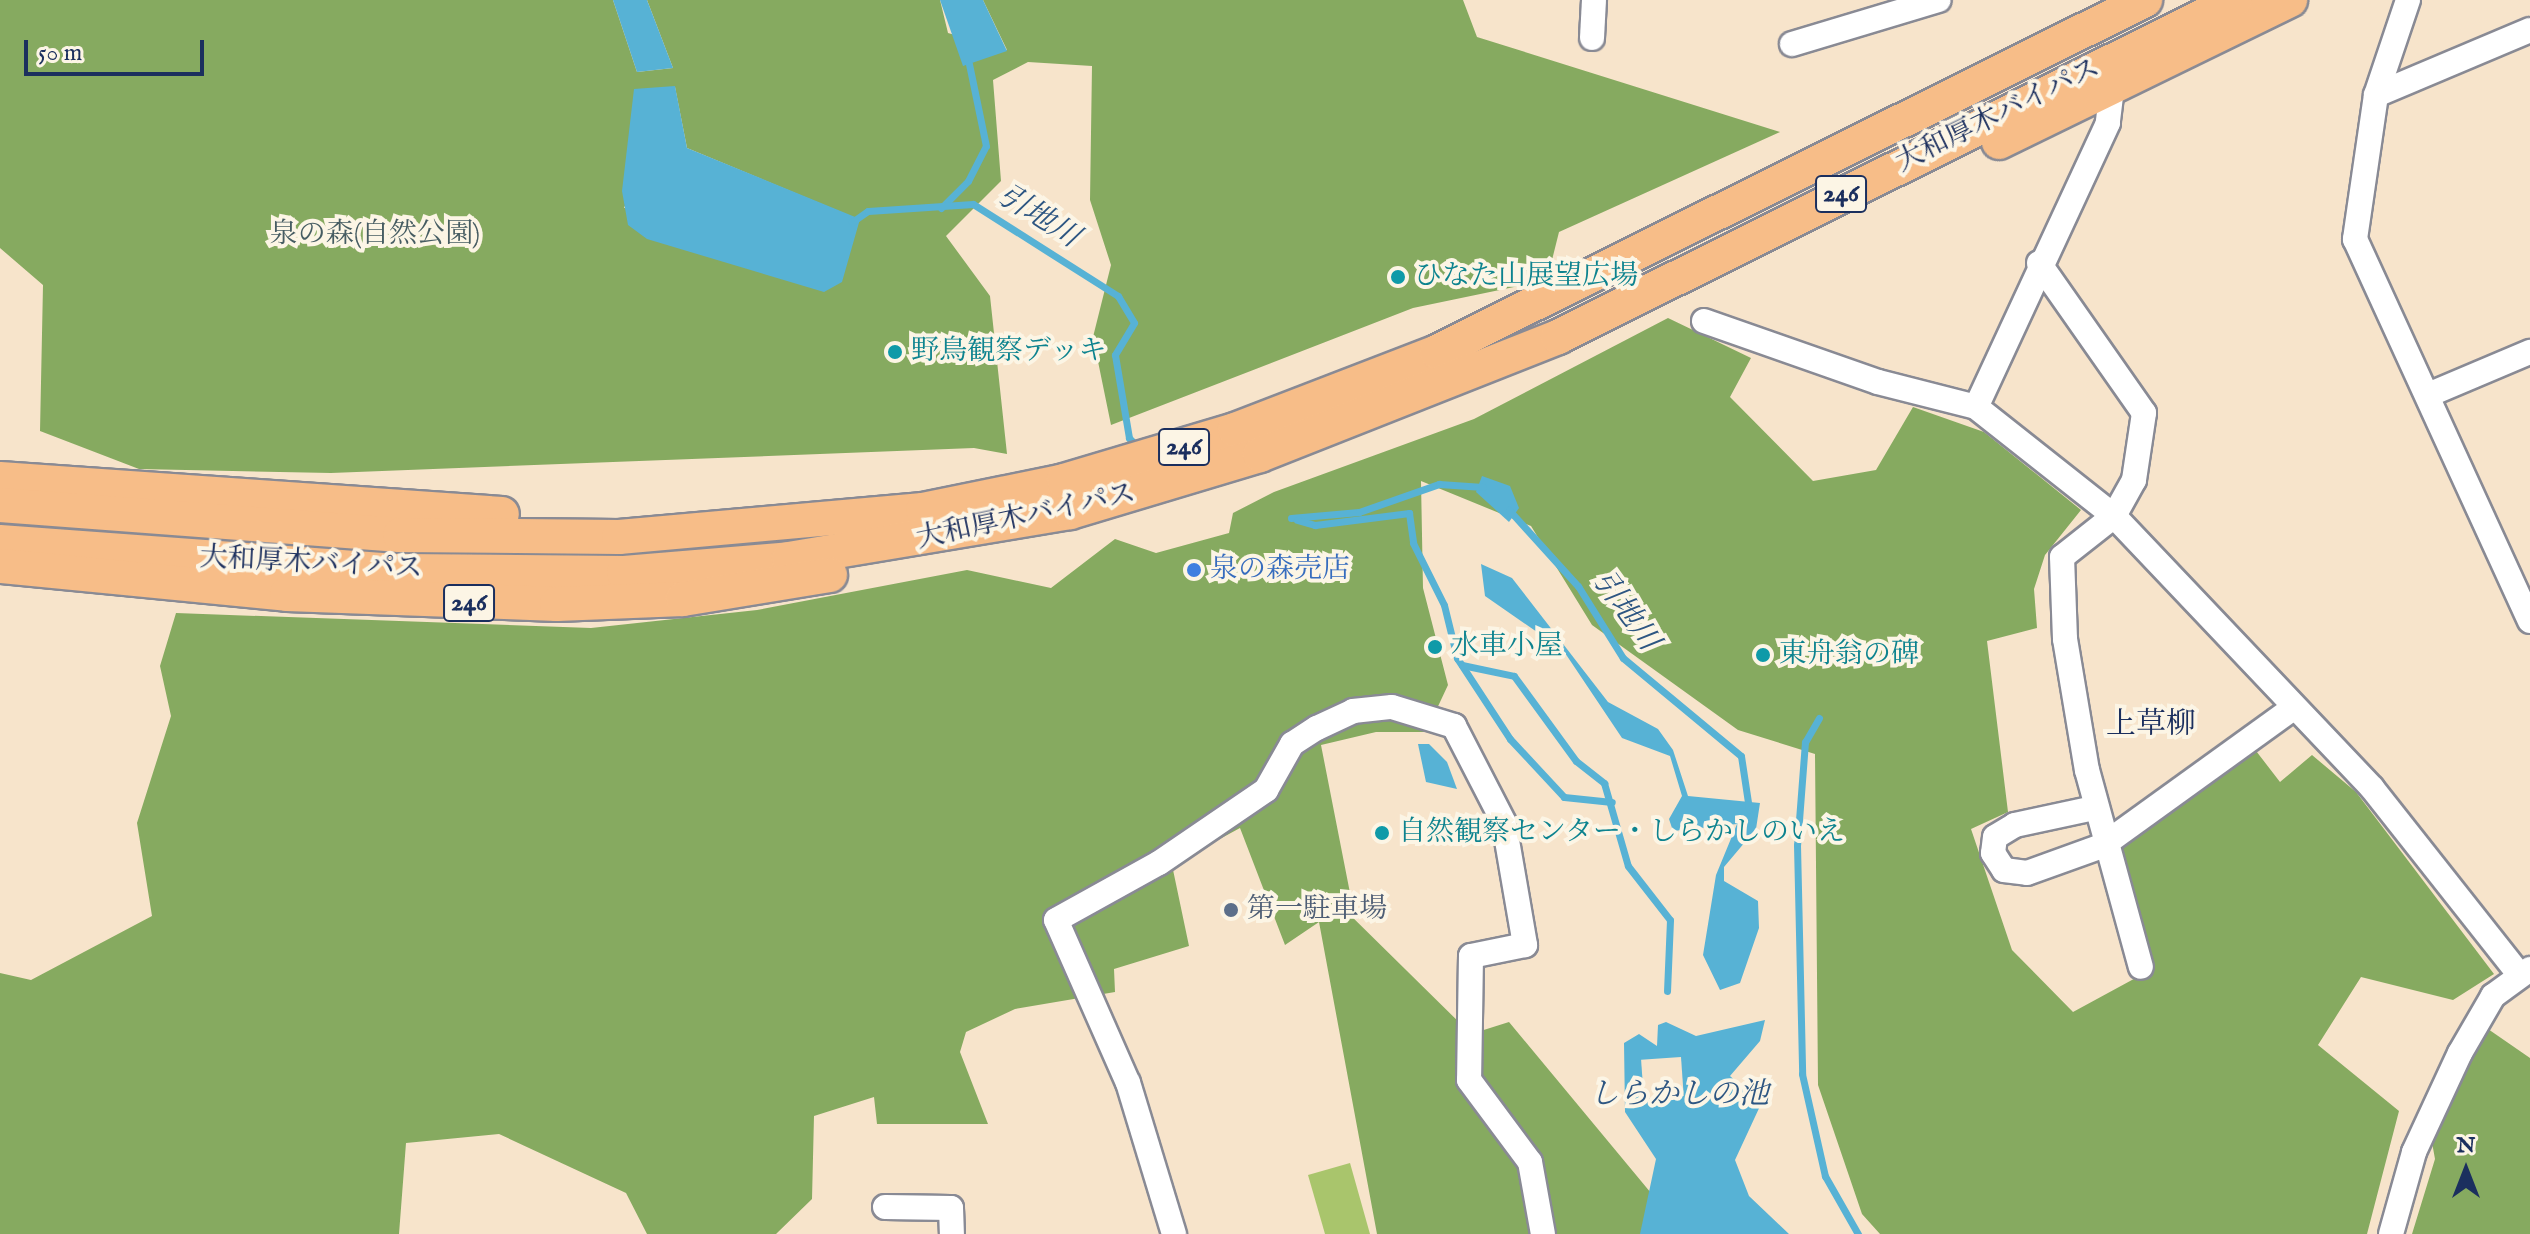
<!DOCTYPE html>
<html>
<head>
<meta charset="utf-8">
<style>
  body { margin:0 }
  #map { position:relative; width:2530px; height:1234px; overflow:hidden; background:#f7e4cb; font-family:"IM FELL English","Noto Serif JP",serif }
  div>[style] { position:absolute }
  .green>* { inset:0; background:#a9c56c }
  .forest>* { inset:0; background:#86aa60 }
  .water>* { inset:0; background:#57b2d5 }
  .pier>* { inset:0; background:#f7e4cb; transform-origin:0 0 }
  .stream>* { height:7px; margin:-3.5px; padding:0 3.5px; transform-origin:3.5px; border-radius:3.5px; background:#57b2d5 }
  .roads { filter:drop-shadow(2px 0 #898a94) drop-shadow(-2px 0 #898a94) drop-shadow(0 2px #898a94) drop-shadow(0 -2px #898a94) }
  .minor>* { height:24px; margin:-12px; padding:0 12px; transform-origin:12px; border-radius:12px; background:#fff }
  .highway>* { height:34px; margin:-17px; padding:0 17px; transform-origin:17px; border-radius:17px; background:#f7bd88 }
  .dots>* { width:22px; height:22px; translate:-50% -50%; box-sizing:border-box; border:4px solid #fcf5e5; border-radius:50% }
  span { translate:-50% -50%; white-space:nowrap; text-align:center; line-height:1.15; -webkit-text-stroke:8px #fcf5e5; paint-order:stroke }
  .shield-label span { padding:2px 6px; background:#fcf5e5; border:2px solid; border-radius:6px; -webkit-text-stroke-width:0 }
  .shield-label { font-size:26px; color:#1b2f5e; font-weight:700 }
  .street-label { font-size:28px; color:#1b2f5e }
  .park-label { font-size:28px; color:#465c62 }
  .culture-label { font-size:28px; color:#0d838f }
  .left { translate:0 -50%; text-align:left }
  .shop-label { font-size:28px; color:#366cbe }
  .service-label { font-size:28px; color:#4e5e75 }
  .water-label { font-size:30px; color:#2d5682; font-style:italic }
  .neighbourhood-label { font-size:30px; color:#1b2f5e }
  .north { position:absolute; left:2426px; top:1130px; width:80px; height:80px; -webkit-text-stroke:6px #fcf5e5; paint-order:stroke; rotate:0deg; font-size:22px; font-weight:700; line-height:32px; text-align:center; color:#1b2f5e }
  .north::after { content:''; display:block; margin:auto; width:28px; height:36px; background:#1b2f5e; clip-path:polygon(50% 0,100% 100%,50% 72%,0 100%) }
  .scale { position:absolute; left:24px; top:40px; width:180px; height:36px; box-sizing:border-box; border:4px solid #1b2f5e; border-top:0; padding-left:10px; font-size:24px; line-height:28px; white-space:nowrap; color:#1b2f5e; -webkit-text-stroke:6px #fcf5e5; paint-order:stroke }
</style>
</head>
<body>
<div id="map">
  <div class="green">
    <div style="clip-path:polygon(1350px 1163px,1370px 1234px,1325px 1234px,1308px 1175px)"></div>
  </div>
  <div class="forest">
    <div style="clip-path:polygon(evenodd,0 0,613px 0,637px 72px,673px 68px,647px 0,940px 0,948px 33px,1007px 50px,983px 0,1463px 0,1477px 37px,1780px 132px,1559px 232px,1547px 280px,1413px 308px,1111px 425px,1093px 337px,1111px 265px,1090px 200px,1092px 66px,1028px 62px,993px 80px,1001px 181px,946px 236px,990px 296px,1007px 454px,974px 448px,331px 473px,139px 469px,40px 431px,43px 285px,0 248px,0 0,675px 87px,687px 148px,860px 220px,624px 208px,675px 87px)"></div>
    <div style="clip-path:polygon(1668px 318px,1751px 358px,1730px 397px,1813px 481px,1876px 470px,1913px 407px,1984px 432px,2081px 510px,2045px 555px,2034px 589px,2037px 628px,1987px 641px,2008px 812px,1971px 829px,2012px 950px,2073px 1012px,2154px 968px,2111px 855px,2253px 747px,2280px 782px,2312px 755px,2356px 792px,2494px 974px,2453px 1000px,2361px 977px,2318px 1045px,2399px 1111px,2367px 1234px,1880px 1234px,1862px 1214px,1818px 1085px,1815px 754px,1738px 730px,1592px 625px,1531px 526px,1421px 481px,1423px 588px,1448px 685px,1426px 732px,1376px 732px,1321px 745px,1351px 898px,1341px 906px,1471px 1034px,1509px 1022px,1685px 1234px,1377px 1234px,1319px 922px,1285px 945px,1240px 828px,1172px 865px,1189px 946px,1114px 969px,1115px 992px,1015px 1009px,966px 1032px,960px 1052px,988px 1124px,877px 1124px,874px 1097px,814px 1116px,812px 1199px,776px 1234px,647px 1234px,626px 1193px,499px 1134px,406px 1143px,399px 1234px,0 1234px,0 973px,31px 980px,152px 916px,137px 823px,171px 716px,160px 666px,176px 613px,591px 628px,757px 610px,967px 570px,1051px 588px,1115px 539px,1156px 553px,1229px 533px,1233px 513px,1274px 492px,1474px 419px)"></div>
    <div style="clip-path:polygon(2488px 1029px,2530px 1058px,2530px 1234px,2412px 1234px,2435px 1159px,2431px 1137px)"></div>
  </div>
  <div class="water">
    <div style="clip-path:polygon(613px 0,647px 0,673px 68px,637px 72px)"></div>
    <div style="clip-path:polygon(940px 0,983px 0,1007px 51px,963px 66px)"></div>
    <div style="clip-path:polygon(675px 86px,687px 148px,860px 219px,842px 282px,824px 292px,647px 239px,628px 225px,622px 191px,634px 89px)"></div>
    <div style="clip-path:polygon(1482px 476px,1510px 486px,1519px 508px,1509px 522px,1476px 492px)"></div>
    <div style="clip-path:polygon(1481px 564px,1512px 578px,1608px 702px,1658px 729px,1673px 750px,1688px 796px,1760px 803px,1756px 829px,1724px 867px,1724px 881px,1758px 901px,1759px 928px,1740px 983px,1720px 990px,1703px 955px,1716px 875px,1737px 824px,1673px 831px,1669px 819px,1682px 796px,1670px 756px,1622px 738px,1563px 650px,1485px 596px)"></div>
    <div style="clip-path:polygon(1418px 744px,1429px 744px,1447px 762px,1457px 789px,1426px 782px)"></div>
    <div style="clip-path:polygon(1765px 1020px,1760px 1041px,1730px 1076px,1761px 1104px,1735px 1160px,1749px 1196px,1789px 1234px,1640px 1234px,1656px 1159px,1625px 1112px,1624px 1043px,1639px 1034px,1657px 1046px,1658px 1025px,1666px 1022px,1696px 1036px)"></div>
  </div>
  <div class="pier">
    <div style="left:1681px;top:1057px;width:39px;height:40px;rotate:86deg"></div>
  </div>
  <div class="stream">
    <div style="left:941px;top:208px;width:38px;rotate:-45deg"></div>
    <div style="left:968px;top:181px;width:39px;rotate:-63deg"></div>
    <div style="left:986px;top:146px;width:84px;rotate:-101.7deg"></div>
    <div style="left:852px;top:222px;width:19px;rotate:-35deg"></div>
    <div style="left:868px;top:211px;width:105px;rotate:-3.8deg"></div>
    <div style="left:973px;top:204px;width:172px;rotate:32.4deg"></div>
    <div style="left:1118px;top:296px;width:31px;rotate:59deg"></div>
    <div style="left:1134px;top:323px;width:37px;rotate:121deg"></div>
    <div style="left:1115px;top:355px;width:84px;rotate:80.4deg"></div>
    <div style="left:1129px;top:438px;width:13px;rotate:45deg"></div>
    <div style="left:1509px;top:510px;width:103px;rotate:47.8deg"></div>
    <div style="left:1578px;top:586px;width:85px;rotate:58deg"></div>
    <div style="left:1623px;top:658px;width:153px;rotate:39.7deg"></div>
    <div style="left:1741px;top:756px;width:54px;rotate:81.4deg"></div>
    <div style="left:1291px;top:518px;width:68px;rotate:-5deg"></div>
    <div style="left:1359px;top:512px;width:85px;rotate:-19.3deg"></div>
    <div style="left:1439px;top:484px;width:44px;rotate:3.9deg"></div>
    <div style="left:1297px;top:520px;width:19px;rotate:16deg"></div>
    <div style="left:1315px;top:525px;width:95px;rotate:-7.3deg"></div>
    <div style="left:1409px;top:513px;width:30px;rotate:82deg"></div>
    <div style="left:1413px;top:543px;width:69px;rotate:63.4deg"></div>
    <div style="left:1444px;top:605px;width:55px;rotate:76.2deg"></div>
    <div style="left:1457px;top:658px;width:97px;rotate:56.8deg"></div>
    <div style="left:1510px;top:739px;width:79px;rotate:47deg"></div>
    <div style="left:1564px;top:797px;width:48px;rotate:5.9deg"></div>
    <div style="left:1462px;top:665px;width:53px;rotate:11.9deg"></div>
    <div style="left:1514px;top:676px;width:105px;rotate:53.9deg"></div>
    <div style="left:1576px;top:761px;width:36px;rotate:38deg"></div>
    <div style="left:1604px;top:783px;width:86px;rotate:73.9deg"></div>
    <div style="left:1628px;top:866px;width:68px;rotate:52.1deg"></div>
    <div style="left:1670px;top:920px;width:71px;rotate:92.4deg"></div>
    <div style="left:1819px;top:718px;width:28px;rotate:120deg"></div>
    <div style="left:1805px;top:742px;width:103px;rotate:94.4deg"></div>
    <div style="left:1797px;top:845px;width:229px;rotate:88.7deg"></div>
    <div style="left:1802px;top:1074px;width:105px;rotate:77.3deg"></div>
    <div style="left:1825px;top:1176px;width:67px;rotate:60.4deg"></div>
  </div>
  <div class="roads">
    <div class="minor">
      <div style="left:2408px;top:0;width:100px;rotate:108.6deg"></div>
      <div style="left:2376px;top:95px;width:146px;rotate:98.3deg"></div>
      <div style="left:2355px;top:239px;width:420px;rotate:65.4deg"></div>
      <div style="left:1592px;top:38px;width:38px;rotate:-87deg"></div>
      <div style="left:1792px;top:44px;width:153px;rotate:-16.7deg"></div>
      <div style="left:2112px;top:88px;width:35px;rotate:97deg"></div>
      <div style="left:2108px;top:123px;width:313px;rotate:114.9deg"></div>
      <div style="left:1976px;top:407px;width:176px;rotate:38.3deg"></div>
      <div style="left:2114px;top:516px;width:375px;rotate:46.5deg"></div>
      <div style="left:2372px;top:788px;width:236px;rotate:51.7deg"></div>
      <div style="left:2376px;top:95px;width:167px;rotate:-22.9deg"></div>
      <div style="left:2039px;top:263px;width:183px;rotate:55deg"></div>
      <div style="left:2144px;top:413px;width:68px;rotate:98.5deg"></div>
      <div style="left:2134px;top:480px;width:41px;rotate:119.1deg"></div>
      <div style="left:2114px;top:516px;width:66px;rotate:141.7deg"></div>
      <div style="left:2062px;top:557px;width:82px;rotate:87.9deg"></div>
      <div style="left:2065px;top:639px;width:133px;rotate:80.5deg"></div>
      <div style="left:2087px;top:770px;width:204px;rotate:74.7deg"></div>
      <div style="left:1704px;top:321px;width:184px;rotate:19.3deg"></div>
      <div style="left:1878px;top:382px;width:101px;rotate:14.3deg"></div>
      <div style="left:2428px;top:395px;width:111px;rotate:-22.9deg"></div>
      <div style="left:2094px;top:808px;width:81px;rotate:167.9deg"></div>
      <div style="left:2015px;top:825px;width:23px;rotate:149deg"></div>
      <div style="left:1995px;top:837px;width:16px;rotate:97deg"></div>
      <div style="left:1993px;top:853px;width:20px;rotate:57deg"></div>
      <div style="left:2004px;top:870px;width:23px;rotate:7deg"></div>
      <div style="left:2027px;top:873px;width:80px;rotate:-19.8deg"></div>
      <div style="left:2102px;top:846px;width:234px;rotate:-35.8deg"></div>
      <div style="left:885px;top:1207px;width:66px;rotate:0.9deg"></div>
      <div style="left:951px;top:1208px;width:26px;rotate:88deg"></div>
      <div style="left:1174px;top:1234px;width:158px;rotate:-106.9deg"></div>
      <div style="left:1128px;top:1083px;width:178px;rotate:-113.8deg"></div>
      <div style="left:1056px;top:920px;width:118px;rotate:-29deg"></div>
      <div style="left:1159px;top:863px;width:130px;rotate:-34.3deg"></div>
      <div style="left:1266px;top:790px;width:53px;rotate:-60.5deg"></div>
      <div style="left:1292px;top:744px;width:30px;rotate:-33deg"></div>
      <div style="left:1317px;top:728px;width:40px;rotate:-25deg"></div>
      <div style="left:1353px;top:711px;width:39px;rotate:-6deg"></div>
      <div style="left:1392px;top:707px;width:65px;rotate:17deg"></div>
      <div style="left:1454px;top:726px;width:109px;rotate:62.7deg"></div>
      <div style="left:1504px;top:823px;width:124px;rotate:80.2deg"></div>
      <div style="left:1525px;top:945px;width:55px;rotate:168.5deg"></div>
      <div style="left:1471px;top:956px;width:124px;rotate:90.9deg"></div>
      <div style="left:1469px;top:1080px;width:102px;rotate:53.4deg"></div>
      <div style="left:1530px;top:1162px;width:73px;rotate:79.8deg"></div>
      <div style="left:2391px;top:1234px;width:85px;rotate:-74.3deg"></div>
      <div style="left:2414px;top:1152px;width:109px;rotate:-65.1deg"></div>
      <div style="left:2460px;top:1053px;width:66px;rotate:-59.9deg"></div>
      <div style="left:2493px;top:996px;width:46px;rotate:-36.1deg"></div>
    </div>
    <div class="highway">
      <div style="left:1999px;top:142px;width:324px;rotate:-26deg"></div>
      <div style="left:0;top:479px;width:503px;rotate:3.99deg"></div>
      <div style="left:0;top:505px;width:401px;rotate:4.3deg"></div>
      <div style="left:400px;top:535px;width:219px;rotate:0.5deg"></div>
      <div style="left:619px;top:537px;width:305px;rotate:-5.1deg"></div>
      <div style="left:923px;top:510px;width:144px;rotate:-11.6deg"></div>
      <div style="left:1064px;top:481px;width:178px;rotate:-16.6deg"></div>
      <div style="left:1235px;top:430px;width:217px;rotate:-21.1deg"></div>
      <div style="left:1437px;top:352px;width:791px;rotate:-26.44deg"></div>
      <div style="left:0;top:542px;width:400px;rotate:4.2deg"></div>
      <div style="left:399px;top:571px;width:225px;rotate:0.5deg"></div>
      <div style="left:624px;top:573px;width:166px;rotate:-4.8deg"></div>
      <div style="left:789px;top:559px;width:285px;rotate:-9.5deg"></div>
      <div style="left:1070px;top:512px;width:198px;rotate:-16.7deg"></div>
      <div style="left:1260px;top:455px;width:321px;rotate:-21.6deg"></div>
      <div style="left:1558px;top:337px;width:756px;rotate:-26.46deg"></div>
      <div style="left:2px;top:566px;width:286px;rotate:5.6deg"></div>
      <div style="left:287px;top:594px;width:270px;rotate:2.1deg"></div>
      <div style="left:557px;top:604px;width:126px;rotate:-2.3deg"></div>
      <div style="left:683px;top:599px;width:149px;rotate:-9.3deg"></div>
    </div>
  </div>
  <div class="dots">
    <div style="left:1398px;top:277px;background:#0f9aa8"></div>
    <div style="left:895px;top:352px;background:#0f9aa8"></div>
    <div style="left:1194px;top:570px;background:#3f7fe0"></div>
    <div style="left:1435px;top:647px;background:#0f9aa8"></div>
    <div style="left:1763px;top:655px;background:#0f9aa8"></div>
    <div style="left:1382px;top:833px;background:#0f9aa8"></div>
    <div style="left:1231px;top:910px;background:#5c6f8a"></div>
  </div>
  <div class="shield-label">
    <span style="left:1841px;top:194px">246</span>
    <span style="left:1184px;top:447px">246</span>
    <span style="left:469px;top:603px">246</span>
  </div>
  <div class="street-label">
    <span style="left:1998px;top:116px;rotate:-26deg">大和厚木バイパス</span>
    <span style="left:1026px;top:517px;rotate:-12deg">大和厚木バイパス</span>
    <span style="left:311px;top:564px;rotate:3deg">大和厚木バイパス</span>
  </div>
  <div class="park-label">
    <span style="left:375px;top:235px">泉の森(自然公園)</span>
  </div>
  <div class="culture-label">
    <span class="left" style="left:1414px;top:277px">ひなた山展望広場</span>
    <span class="left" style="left:911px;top:352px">野鳥観察デッキ</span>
    <span class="left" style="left:1451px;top:647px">水車小屋</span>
    <span class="left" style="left:1779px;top:655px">東舟翁の碑</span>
    <span class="left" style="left:1398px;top:833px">自然観察センター・しらかしのいえ</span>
  </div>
  <div class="shop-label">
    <span class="left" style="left:1210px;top:570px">泉の森売店</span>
  </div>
  <div class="service-label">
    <span class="left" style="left:1247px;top:910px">第一駐車場</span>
  </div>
  <div class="water-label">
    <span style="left:1038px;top:217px;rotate:32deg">引地川</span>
    <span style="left:1625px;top:611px;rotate:54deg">引地川</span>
    <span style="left:1679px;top:1095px">しらかしの池</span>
  </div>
  <div class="neighbourhood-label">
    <span style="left:2151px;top:725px">上草柳</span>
  </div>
  <div class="north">N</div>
  <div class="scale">50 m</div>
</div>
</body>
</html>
